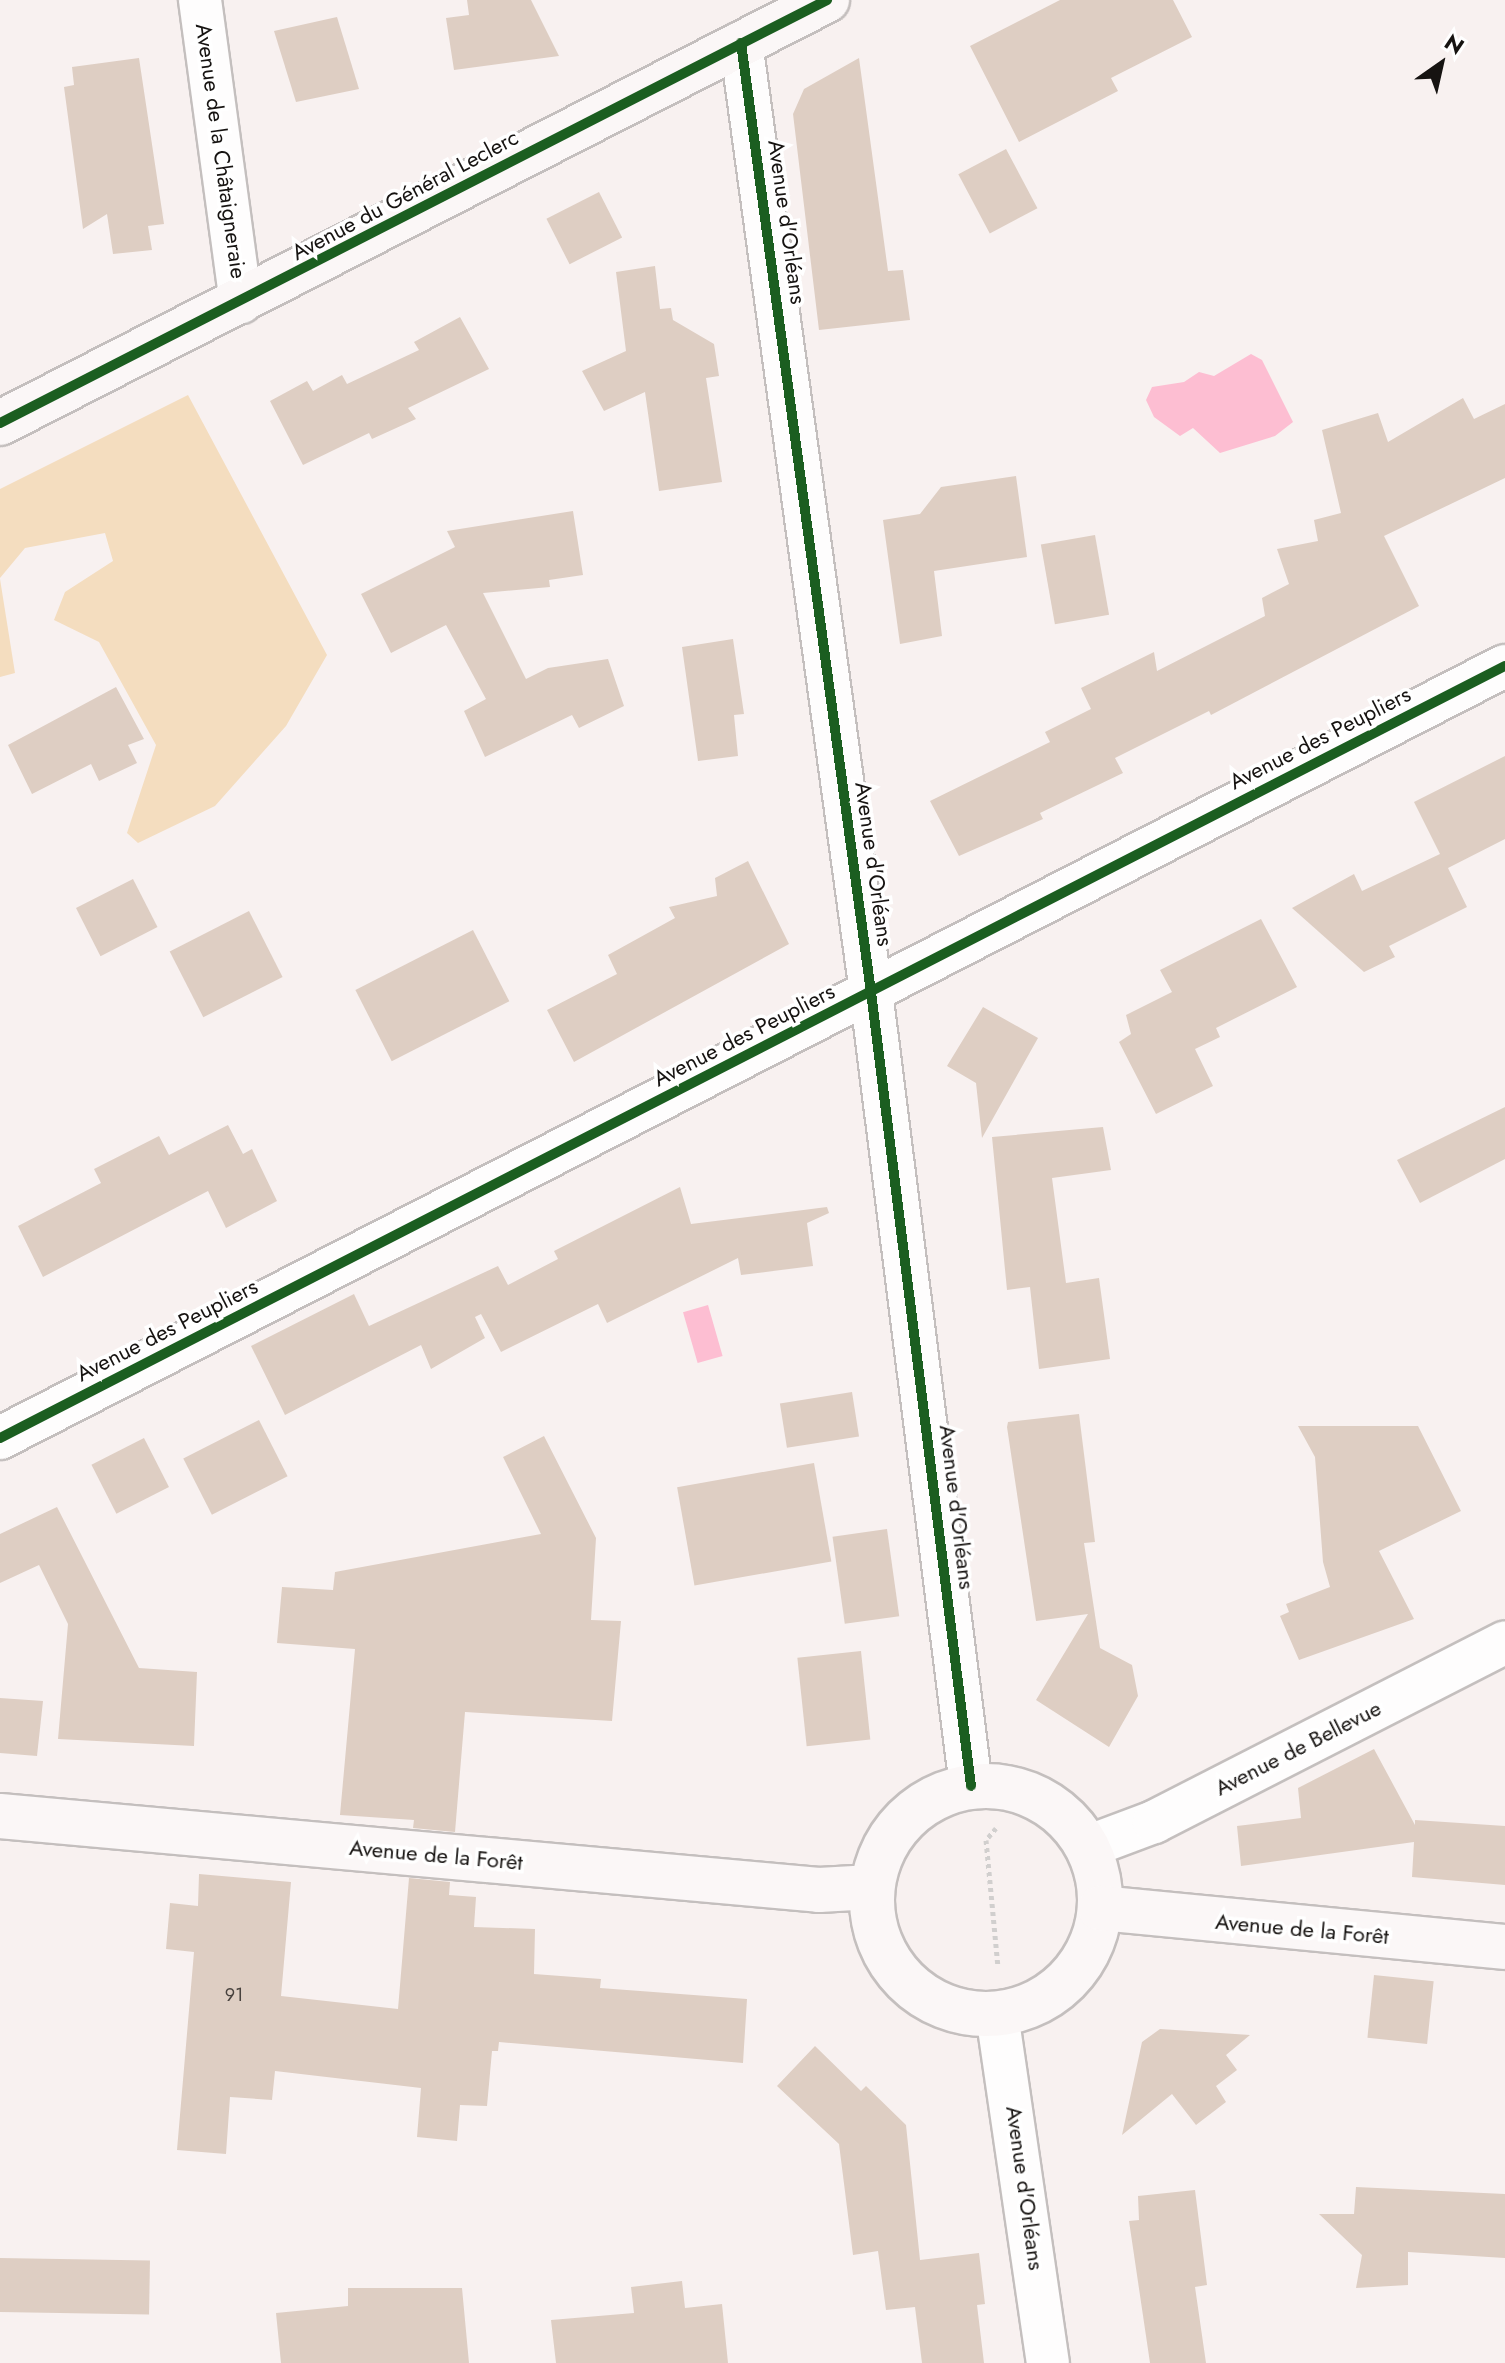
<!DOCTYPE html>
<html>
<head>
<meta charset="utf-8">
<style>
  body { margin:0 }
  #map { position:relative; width:1505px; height:2363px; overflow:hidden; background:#f8f1f0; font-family:Jost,sans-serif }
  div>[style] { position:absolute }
  .green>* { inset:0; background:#f4ddbf }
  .water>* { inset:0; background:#fdbed2; transform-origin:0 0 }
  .building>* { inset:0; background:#decec3; transform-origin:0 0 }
  .path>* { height:5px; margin-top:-2.5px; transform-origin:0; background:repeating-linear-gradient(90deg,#d1cfce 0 4px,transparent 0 8px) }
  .roads { filter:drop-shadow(2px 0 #c4bfbe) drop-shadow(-2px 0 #c4bfbe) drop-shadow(0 2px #c4bfbe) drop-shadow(0 -2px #c4bfbe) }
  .street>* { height:42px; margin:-21px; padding:0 21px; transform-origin:21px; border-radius:21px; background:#fefdfd }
  .secondary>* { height:44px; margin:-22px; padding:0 22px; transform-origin:22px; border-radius:22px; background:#fbf7f7 }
  .secondary>.ring { margin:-22px; padding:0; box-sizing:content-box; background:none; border:44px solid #fbf7f7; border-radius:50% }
  .cycleway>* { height:10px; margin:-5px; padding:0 5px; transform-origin:5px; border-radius:5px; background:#1b5e20 }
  span { translate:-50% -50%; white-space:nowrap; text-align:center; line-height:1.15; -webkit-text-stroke:7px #fff; paint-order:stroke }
  .number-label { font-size:18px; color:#48423e }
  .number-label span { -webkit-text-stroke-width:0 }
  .street-label { font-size:22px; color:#161311 }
  .north { position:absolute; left:1401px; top:24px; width:80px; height:80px; -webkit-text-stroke:6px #fff; paint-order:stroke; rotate:34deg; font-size:22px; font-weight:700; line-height:32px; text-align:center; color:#161311 }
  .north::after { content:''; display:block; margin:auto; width:28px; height:36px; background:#161311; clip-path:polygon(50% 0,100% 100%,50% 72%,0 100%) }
</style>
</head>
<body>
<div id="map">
  <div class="green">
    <div style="clip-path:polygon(188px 395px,327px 655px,286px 726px,215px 806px,138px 843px,127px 833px,156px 745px,99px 642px,54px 620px,65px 592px,113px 561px,105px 533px,25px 548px,0 578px,0 489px)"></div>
    <div style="clip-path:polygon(0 579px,15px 673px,0 677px)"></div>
  </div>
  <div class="water">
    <div style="clip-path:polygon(1251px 354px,1262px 360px,1293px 422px,1275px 436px,1220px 453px,1193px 428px,1180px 436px,1154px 417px,1146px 400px,1152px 387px,1184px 382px,1199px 372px,1214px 376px)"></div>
    <div style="left:708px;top:1305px;width:53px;height:26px;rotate:74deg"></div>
  </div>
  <div class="building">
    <div style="clip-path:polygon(467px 0,531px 0,559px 56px,454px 70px,446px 18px,469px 15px)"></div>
    <div style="clip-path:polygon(1060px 0,1173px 0,1192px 37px,1111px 78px,1118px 91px,1019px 142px,970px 46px)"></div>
    <div style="clip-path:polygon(337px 17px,359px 89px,296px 102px,274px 31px)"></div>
    <div style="clip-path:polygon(139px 58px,164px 224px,148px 226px,152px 250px,113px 254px,107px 214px,83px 229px,64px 87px,74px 85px,72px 67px)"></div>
    <div style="clip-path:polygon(859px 58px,888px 271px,903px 270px,910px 320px,819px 330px,793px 114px,804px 89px)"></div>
    <div style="left:1006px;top:149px;width:67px;height:54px;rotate:62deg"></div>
    <div style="left:599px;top:192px;width:51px;height:59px;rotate:63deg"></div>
    <div style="clip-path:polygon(655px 266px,660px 309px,671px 308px,673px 320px,714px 344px,719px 376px,706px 378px,722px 482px,659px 491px,645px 392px,604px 411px,582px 371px,626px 351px,616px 272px)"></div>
    <div style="clip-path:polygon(460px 317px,489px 369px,408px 408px,416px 419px,372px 439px,369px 433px,303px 465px,270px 401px,307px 381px,313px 391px,342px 375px,347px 384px,419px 350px,414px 342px)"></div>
    <div style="clip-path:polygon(1463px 398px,1474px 419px,1505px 404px,1505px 478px,1384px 536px,1419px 606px,1211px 715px,1209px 711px,1115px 758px,1123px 773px,1040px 813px,1043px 819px,959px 856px,930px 801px,1050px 742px,1045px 732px,1091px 709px,1081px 688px,1154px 652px,1157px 671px,1265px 616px,1262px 598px,1289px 584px,1277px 549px,1318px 541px,1314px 520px,1341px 513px,1322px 430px,1378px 413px,1388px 442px)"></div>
    <div style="clip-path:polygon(1016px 476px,1027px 557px,934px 571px,942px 636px,900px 644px,883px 520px,920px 514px,941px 487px)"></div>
    <div style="clip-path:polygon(573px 511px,583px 575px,549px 580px,550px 587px,483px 593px,526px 679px,548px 668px,608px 659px,624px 706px,579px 728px,572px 715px,485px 757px,464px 711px,486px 699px,446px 625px,391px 653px,361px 594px,455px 547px,447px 531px)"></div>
    <div style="left:1095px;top:535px;width:81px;height:55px;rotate:80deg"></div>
    <div style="clip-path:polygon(733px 639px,744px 714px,734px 715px,738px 756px,698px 761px,682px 647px)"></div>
    <div style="clip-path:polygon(116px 687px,144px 739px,128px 745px,137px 763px,99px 781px,91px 764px,32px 794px,8px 745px)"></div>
    <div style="clip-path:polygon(1505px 756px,1505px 839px,1448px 868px,1467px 907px,1389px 946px,1395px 957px,1364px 972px,1292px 908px,1354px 874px,1362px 891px,1440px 854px,1414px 802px)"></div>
    <div style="clip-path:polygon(748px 861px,789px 944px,574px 1062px,547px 1010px,617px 974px,608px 955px,675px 918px,669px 907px,717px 896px,715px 878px)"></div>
    <div style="left:133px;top:879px;width:54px;height:64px;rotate:63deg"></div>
    <div style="left:249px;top:911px;width:74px;height:89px;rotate:63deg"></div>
    <div style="clip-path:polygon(1261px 919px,1297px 987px,1216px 1028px,1220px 1037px,1195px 1049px,1213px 1086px,1156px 1114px,1119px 1042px,1131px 1034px,1126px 1015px,1172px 992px,1160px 970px)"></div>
    <div style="left:473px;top:930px;width:80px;height:132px;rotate:63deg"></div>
    <div style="clip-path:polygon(983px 1007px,1038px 1038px,982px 1138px,976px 1083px,947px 1066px)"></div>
    <div style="clip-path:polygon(1505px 1107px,1505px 1159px,1420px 1203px,1397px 1160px)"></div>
    <div style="clip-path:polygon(228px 1125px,243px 1154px,252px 1149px,277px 1201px,226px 1228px,208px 1191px,43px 1277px,18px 1226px,101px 1183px,94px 1169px,159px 1136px,169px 1155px)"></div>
    <div style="clip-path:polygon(1103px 1127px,1111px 1170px,1052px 1178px,1066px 1283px,1099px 1278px,1110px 1359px,1039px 1369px,1030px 1287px,1007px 1290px,992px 1137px)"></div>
    <div style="clip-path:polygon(680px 1187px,691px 1224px,827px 1207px,829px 1213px,807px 1223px,813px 1266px,741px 1275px,738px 1258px,607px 1323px,598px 1304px,501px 1352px,481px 1314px,475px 1317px,485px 1338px,431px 1369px,421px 1345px,285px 1415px,251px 1346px,354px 1294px,369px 1326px,498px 1266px,508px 1285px,558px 1259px,554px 1251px)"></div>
    <div style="left:852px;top:1392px;width:45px;height:73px;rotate:81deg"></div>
    <div style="clip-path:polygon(1079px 1414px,1095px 1542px,1084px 1543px,1100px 1648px,1132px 1665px,1138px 1696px,1109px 1747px,1036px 1700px,1088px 1614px,1036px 1621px,1007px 1427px,1008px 1422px)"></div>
    <div style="left:259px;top:1420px;width:63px;height:85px;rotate:63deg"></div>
    <div style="clip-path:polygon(1298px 1426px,1418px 1426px,1461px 1511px,1379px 1551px,1414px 1619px,1299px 1660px,1280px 1616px,1289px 1612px,1286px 1604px,1330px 1587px,1323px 1562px,1315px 1457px)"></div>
    <div style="clip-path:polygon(544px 1436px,596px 1538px,591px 1620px,621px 1621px,612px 1721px,465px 1712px,455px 1832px,413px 1828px,414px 1820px,340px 1815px,355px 1649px,277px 1643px,282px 1587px,333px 1590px,335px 1572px,541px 1534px,503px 1457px)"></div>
    <div style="left:144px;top:1438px;width:55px;height:59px;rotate:63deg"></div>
    <div style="left:814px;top:1463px;width:100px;height:139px;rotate:80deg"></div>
    <div style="clip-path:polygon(57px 1507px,139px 1668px,197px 1672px,194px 1746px,58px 1739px,68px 1624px,39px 1565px,0 1583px,0 1534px)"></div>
    <div style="left:887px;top:1529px;width:88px;height:55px;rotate:82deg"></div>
    <div style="left:861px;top:1651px;width:89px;height:64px;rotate:84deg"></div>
    <div style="clip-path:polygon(0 1698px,43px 1701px,37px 1756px,0 1753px)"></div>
    <div style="clip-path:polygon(1374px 1749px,1415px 1825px,1415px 1820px,1505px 1826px,1505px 1885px,1412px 1877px,1414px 1842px,1241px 1866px,1237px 1826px,1301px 1818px,1298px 1788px)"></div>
    <div style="clip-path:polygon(199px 1874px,291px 1882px,281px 1996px,398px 2009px,409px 1878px,450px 1882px,449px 1895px,476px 1897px,474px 1927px,535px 1929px,534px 1974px,601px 1979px,600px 1988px,747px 1999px,743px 2063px,499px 2042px,498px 2051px,492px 2051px,487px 2106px,460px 2105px,457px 2141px,417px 2137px,421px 2088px,275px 2071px,272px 2100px,230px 2097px,226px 2154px,177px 2150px,194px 1952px,166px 1949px,170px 1903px,198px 1906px)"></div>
    <div style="left:1374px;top:1975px;width:60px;height:63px;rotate:6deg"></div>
    <div style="clip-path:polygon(1160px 2029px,1250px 2035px,1226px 2055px,1237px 2070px,1216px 2086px,1226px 2102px,1196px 2125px,1172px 2094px,1122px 2135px,1142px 2042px)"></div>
    <div style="clip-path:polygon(815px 2046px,861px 2091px,866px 2086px,906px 2125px,920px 2260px,979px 2253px,985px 2304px,977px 2305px,984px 2363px,922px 2363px,915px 2307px,886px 2310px,878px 2251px,853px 2255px,839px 2144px,777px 2086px)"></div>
    <div style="clip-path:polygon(1356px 2187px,1505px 2194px,1505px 2258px,1408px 2252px,1408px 2285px,1356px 2288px,1362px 2255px,1319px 2214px,1354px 2214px)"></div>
    <div style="clip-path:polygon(1195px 2190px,1207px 2285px,1195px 2287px,1206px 2363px,1150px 2363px,1129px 2221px,1139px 2220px,1138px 2196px)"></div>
    <div style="left:0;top:2258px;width:150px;height:54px;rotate:1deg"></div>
    <div style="clip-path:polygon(682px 2281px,685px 2308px,722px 2304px,728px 2363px,556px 2363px,551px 2320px,634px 2313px,631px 2287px)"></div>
    <div style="clip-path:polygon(348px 2288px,462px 2288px,469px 2363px,281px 2363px,276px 2313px,348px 2306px)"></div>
  </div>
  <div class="path">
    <div style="left:1018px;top:1802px;width:12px;rotate:-48deg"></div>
    <div style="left:996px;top:1828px;width:16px;rotate:130deg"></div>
    <div style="left:986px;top:1840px;width:127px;rotate:84.6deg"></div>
  </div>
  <div class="roads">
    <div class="street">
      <div style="left:200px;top:0;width:305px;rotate:82.3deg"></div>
      <div style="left:741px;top:43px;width:958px;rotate:82.2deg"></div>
      <div style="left:871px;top:992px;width:800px;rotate:82.82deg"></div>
      <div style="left:0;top:1438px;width:1691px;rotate:-27.16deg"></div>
      <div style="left:1087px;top:1847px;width:72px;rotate:-20.5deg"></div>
      <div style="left:1154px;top:1822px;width:394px;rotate:-27.1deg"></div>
      <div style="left:997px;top:2014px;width:353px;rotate:81.7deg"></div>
    </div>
    <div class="secondary">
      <div style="left:0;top:423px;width:929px;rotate:-27.09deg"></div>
      <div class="ring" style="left:872px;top:1786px;width:184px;height:184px"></div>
      <div style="left:0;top:1816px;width:822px;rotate:5.16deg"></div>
      <div style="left:819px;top:1890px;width:53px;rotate:-3.2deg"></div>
      <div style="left:1100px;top:1908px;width:407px;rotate:5.5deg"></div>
    </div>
  </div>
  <div class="cycleway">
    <div style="left:741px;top:43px;width:958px;rotate:82.2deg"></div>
    <div style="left:871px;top:992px;width:800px;rotate:82.82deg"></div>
    <div style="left:0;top:423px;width:929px;rotate:-27.09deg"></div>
    <div style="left:0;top:1438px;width:1691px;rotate:-27.16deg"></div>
  </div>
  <div class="number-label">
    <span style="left:234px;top:1995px">91</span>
  </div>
  <div class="street-label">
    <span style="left:221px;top:151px;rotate:82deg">Avenue de la Châtaigneraie</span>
    <span style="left:405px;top:195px;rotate:-28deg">Avenue du Général Leclerc</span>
    <span style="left:787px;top:222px;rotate:82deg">Avenue d'Orléans</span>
    <span style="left:1320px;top:738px;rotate:-27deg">Avenue des Peupliers</span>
    <span style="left:874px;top:864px;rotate:82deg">Avenue d'Orléans</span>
    <span style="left:744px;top:1035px;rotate:-27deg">Avenue des Peupliers</span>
    <span style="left:167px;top:1330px;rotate:-27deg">Avenue des Peupliers</span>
    <span style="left:957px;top:1507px;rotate:83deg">Avenue d'Orléans</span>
    <span style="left:1298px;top:1748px;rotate:-27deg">Avenue de Bellevue</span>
    <span style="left:436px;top:1855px;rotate:5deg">Avenue de la Forêt</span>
    <span style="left:1302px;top:1929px;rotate:5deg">Avenue de la Forêt</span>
    <span style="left:1025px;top:2188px;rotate:82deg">Avenue d'Orléans</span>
  </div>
  <div class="north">N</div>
</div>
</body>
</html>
